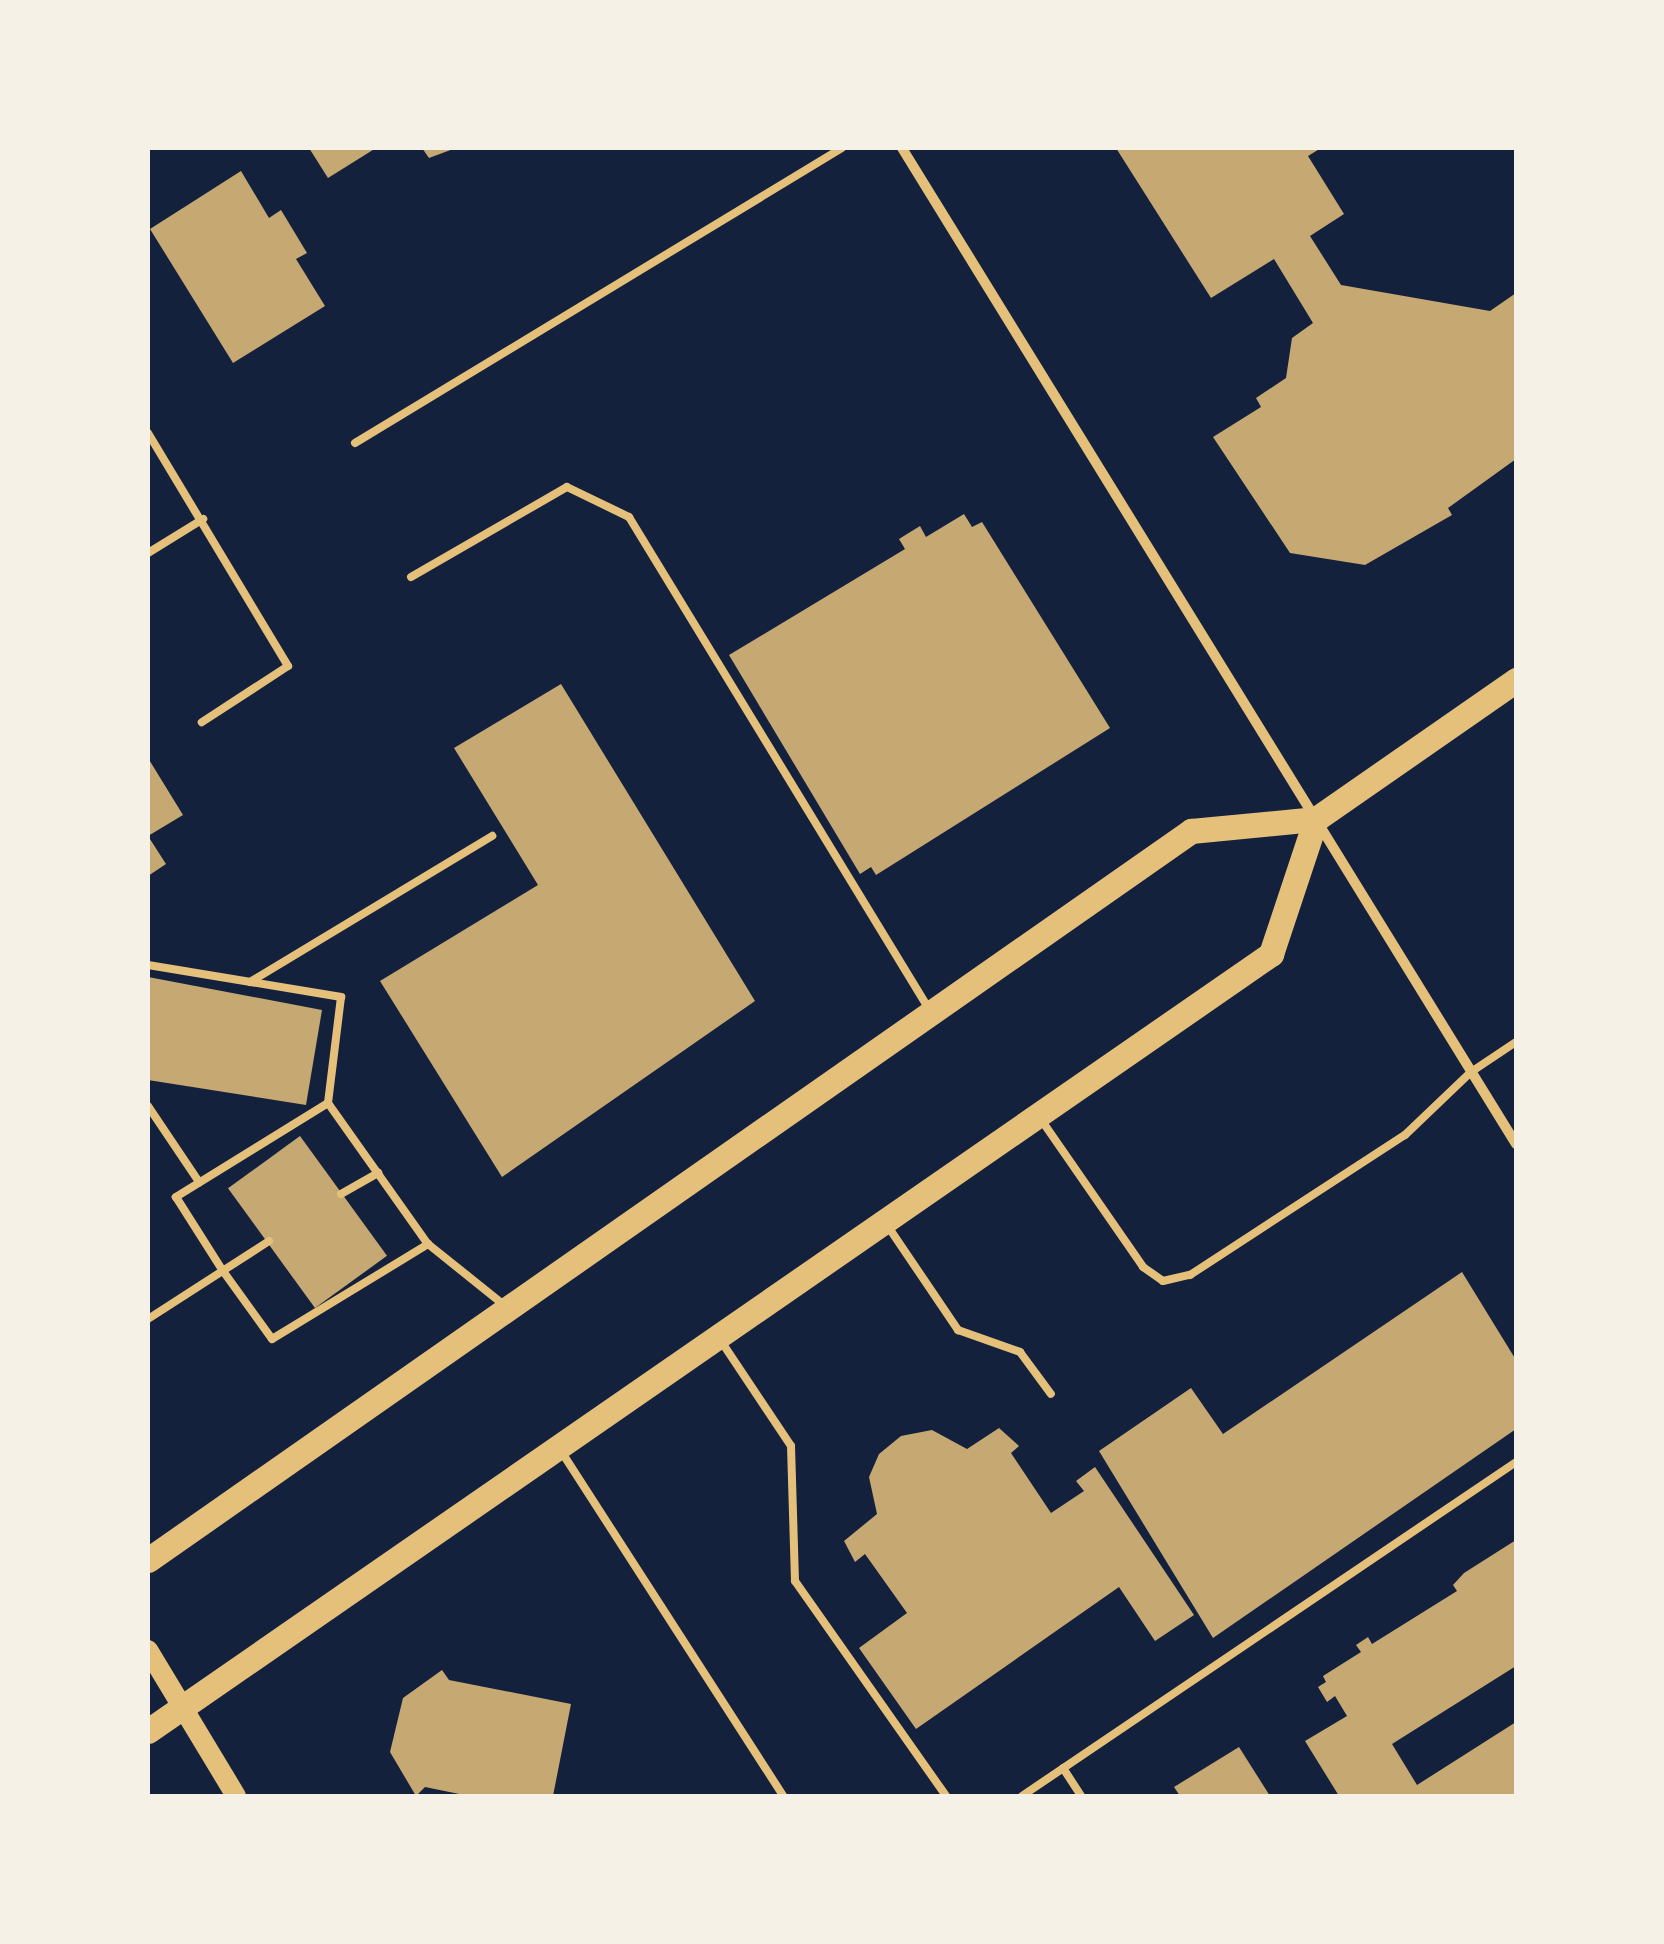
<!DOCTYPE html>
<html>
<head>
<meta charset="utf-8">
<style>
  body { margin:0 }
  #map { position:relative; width:1664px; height:1944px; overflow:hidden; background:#14213d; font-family:"Golos Text",sans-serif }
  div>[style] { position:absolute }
  .building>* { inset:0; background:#c6a872; transform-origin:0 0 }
  .service>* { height:8px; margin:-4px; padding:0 4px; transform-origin:4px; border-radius:4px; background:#e5c07b }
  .minor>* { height:10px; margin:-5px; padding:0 5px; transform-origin:5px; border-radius:5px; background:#e5c07b }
  .secondary>* { height:20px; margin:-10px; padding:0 10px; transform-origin:10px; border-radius:10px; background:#e5c07b }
  .primary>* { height:25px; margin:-12.5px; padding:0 12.5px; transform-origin:12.5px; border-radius:12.5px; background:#e5c07b }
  span { translate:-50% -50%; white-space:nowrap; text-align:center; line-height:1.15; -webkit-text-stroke:9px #f6f1e7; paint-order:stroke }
  .frame { position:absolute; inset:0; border:150px solid #f6f1e7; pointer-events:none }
</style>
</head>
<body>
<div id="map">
  <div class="building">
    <div style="clip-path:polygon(309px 148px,376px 148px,328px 178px)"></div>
    <div style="clip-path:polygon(422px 148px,456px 148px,429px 158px)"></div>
    <div style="clip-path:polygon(1116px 148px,1321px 148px,1308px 156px,1344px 214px,1310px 236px,1341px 285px,1490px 311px,1516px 293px,1516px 459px,1448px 508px,1452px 515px,1365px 565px,1290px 553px,1213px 437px,1261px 407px,1256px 398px,1286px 378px,1292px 338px,1313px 323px,1274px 259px,1211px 298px)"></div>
    <div style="clip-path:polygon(241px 171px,269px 218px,281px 210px,307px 253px,296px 259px,325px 306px,233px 363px,150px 229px)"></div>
    <div style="clip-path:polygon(964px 514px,972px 527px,982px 522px,1110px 728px,876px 875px,871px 867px,860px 874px,729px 655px,905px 549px,899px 539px,920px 526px,926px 537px)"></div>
    <div style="clip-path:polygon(561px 684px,755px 1001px,502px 1177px,380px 981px,538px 885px,454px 748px)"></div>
    <div style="clip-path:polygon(148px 758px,183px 815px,148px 836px,166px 864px,148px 876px)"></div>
    <div style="clip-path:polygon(148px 977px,322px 1010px,306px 1105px,148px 1080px)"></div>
    <div style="left:300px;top:1136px;width:148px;height:89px;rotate:54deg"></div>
    <div style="clip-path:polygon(1462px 1272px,1516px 1360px,1516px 1429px,1213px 1638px,1099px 1451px,1191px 1388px,1223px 1434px)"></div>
    <div style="clip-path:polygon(999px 1428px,1019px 1446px,1011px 1453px,1051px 1513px,1084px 1491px,1076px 1481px,1095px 1467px,1194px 1615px,1155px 1641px,1119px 1587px,916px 1729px,859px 1648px,907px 1613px,865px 1554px,855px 1562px,844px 1541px,877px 1514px,869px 1477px,879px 1454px,901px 1436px,932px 1430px,967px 1449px)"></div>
    <div style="clip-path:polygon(1516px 1540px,1516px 1666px,1392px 1744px,1417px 1785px,1516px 1722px,1516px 1796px,1339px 1796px,1305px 1741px,1347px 1716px,1335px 1696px,1327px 1702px,1318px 1687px,1326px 1682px,1323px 1676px,1361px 1652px,1356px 1645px,1368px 1637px,1372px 1644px,1457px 1591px,1453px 1585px,1464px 1573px)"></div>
    <div style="clip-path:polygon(442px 1670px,449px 1680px,571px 1704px,553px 1796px,469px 1796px,425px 1787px,416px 1796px,390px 1752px,403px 1698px)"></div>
    <div style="clip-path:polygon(1239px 1747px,1270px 1796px,1180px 1796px,1174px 1787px)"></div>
  </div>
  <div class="service">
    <div style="left:148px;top:433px;width:272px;rotate:59deg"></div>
    <div style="left:288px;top:666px;width:103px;rotate:146.9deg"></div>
    <div style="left:355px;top:443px;width:569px;rotate:-31.21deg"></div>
    <div style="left:148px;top:553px;width:65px;rotate:-31.7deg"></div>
    <div style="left:411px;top:577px;width:180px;rotate:-30deg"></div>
    <div style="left:567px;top:487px;width:69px;rotate:25.8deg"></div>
    <div style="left:629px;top:517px;width:576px;rotate:58.63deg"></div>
    <div style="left:148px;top:965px;width:196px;rotate:9.4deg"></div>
    <div style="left:341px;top:997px;width:107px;rotate:97deg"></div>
    <div style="left:328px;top:1103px;width:173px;rotate:54.7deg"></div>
    <div style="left:428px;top:1244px;width:96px;rotate:38.7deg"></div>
    <div style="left:250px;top:982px;width:283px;rotate:-31.1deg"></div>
    <div style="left:328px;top:1103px;width:179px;rotate:148.3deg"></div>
    <div style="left:176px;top:1197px;width:88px;rotate:57.6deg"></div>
    <div style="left:223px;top:1271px;width:84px;rotate:54.2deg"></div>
    <div style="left:272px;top:1339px;width:183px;rotate:-31.3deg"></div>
    <div style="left:148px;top:1106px;width:92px;rotate:56.1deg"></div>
    <div style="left:1040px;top:1118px;width:181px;rotate:55.3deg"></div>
    <div style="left:1143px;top:1267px;width:24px;rotate:35deg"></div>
    <div style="left:1163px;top:1281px;width:28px;rotate:-13deg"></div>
    <div style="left:1190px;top:1275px;width:257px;rotate:-33.1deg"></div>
    <div style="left:1405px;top:1135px;width:91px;rotate:-43.7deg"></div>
    <div style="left:1471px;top:1072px;width:54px;rotate:-33.7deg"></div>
    <div style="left:341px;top:1194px;width:43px;rotate:-29.6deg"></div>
    <div style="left:887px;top:1225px;width:127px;rotate:55.9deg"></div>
    <div style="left:958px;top:1330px;width:66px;rotate:19.5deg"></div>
    <div style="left:1020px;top:1352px;width:52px;rotate:53.6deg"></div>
    <div style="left:148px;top:1319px;width:144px;rotate:-32.8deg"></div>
    <div style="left:721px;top:1341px;width:126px;rotate:56.3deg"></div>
    <div style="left:791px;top:1446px;width:135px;rotate:88.3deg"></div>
    <div style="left:795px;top:1581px;width:263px;rotate:54.9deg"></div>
    <div style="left:561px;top:1451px;width:410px;rotate:57.2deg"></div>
    <div style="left:1063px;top:1768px;width:33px;rotate:57deg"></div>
    <div style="left:1022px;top:1796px;width:596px;rotate:-34.06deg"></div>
  </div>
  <div class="minor">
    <div style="left:902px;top:148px;width:1170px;rotate:58.35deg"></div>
  </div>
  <div class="secondary">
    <div style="left:148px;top:1650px;width:170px;rotate:58.9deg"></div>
  </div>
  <div class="primary">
    <div style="left:148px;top:1560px;width:1273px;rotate:-34.95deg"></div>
    <div style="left:1191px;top:831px;width:126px;rotate:-5.5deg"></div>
    <div style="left:1316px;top:819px;width:244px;rotate:-34.8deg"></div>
    <div style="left:148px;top:1731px;width:1366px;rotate:-34.68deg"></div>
    <div style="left:1271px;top:954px;width:142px;rotate:-71.6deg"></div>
  </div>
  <div class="frame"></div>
</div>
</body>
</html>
